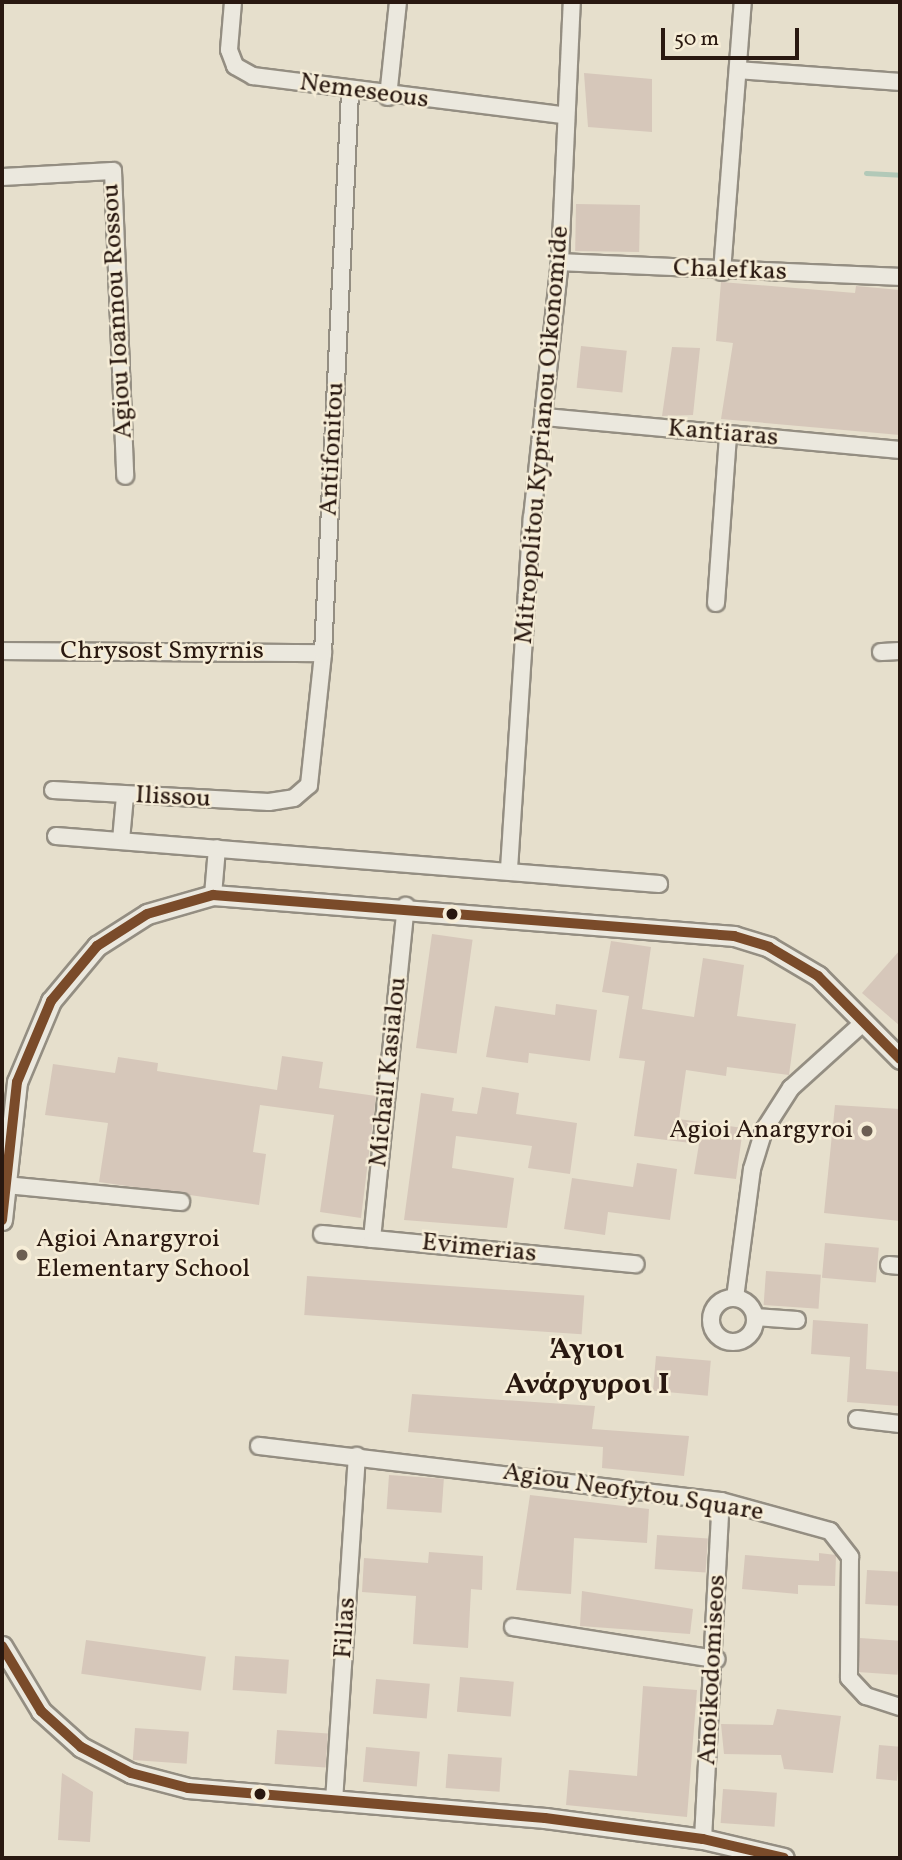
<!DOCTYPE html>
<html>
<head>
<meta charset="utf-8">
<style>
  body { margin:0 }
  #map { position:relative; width:902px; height:1860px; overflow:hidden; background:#e6dfcc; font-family:Vollkorn,serif }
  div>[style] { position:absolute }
  .stream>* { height:5px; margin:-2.5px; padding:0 2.5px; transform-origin:2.5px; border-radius:2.5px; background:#b2c9b8 }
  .building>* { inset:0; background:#d6c7ba; transform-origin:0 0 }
  .roads { filter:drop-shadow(2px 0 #948e82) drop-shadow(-2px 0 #948e82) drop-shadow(0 2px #948e82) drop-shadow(0 -2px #948e82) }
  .minor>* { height:16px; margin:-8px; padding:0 8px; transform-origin:8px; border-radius:8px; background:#ebe8de }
  .minor>.ring { margin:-8px; padding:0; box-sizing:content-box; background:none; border:16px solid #ebe8de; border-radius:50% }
  .tertiary>* { height:19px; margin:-9.5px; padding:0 9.5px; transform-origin:9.5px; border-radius:9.5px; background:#ebe8de }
  .bus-1>* { height:10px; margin:-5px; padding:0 5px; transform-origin:5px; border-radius:5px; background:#7a4b2a }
  .dots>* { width:19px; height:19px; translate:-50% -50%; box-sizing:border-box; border:4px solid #f6edd7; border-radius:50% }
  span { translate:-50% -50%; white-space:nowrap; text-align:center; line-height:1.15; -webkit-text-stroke:5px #f6edd7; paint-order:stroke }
  .street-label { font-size:26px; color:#291810 }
  .poi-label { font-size:26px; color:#291810 }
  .right { translate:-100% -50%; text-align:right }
  .left { translate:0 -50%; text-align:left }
  .quarter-label { font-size:30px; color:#291810; font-weight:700 }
  .frame { position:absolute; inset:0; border:4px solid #291810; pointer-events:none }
  .scale { position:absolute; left:661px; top:28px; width:138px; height:32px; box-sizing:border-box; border:4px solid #291810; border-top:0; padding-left:9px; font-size:21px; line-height:24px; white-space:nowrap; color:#291810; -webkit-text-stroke:5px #f6edd7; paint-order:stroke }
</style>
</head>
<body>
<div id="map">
  <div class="stream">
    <div style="left:866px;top:173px;width:34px;rotate:3deg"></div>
  </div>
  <div class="building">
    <div style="clip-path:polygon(584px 73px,652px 79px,652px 132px,588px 127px)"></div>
    <div style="left:576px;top:204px;width:64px;height:47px;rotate:1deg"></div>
    <div style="clip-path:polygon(721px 282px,855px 293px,856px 286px,900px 290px,900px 435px,721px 419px,733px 343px,716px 341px)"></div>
    <div style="left:581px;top:346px;width:46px;height:42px;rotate:6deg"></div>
    <div style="clip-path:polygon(672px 347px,700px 348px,693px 415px,662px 416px)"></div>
    <div style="left:432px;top:934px;width:41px;height:115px;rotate:8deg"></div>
    <div style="clip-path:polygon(611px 941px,651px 947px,642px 1009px,694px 1017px,703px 958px,744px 965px,737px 1016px,796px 1024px,789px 1075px,727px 1067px,726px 1076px,686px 1070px,679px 1119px,743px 1128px,736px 1179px,694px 1174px,699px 1144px,634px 1136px,645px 1061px,619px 1058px,629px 996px,602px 992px)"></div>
    <div style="clip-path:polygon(900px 950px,900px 1026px,862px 993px)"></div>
    <div style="clip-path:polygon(556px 1004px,597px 1010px,590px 1061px,529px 1053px,528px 1063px,486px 1057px,495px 1006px,555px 1015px)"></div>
    <div style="clip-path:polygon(282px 1056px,323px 1062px,319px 1088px,376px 1096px,361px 1218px,320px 1212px,334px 1115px,260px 1105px,253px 1152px,266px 1154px,259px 1205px,99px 1182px,108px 1123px,45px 1115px,53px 1064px,115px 1073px,118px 1057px,158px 1063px,157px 1071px,277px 1090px)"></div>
    <div style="clip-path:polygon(482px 1087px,519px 1093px,516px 1114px,577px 1123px,570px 1174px,528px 1168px,532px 1146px,456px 1136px,452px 1168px,514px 1178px,507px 1228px,404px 1220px,421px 1093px,454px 1098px,452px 1111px,477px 1114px)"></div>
    <div style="clip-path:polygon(835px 1105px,900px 1109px,900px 1221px,824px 1213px)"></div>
    <div style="clip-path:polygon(637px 1163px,677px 1169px,670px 1220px,608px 1212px,605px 1235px,564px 1229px,572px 1178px,633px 1187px)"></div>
    <div style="left:825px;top:1243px;width:54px;height:35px;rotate:5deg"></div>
    <div style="left:766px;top:1271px;width:55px;height:34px;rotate:4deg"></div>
    <div style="left:307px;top:1276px;width:278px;height:39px;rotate:4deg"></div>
    <div style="clip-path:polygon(813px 1320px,868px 1324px,866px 1369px,900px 1372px,900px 1406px,847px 1402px,850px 1357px,811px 1354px)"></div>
    <div style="left:656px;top:1356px;width:55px;height:35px;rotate:5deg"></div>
    <div style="clip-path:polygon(412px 1394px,595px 1406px,592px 1429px,689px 1436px,684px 1476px,602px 1468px,603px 1447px,408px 1432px)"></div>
    <div style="left:389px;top:1475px;width:55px;height:34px;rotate:4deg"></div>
    <div style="clip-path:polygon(530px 1495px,649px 1509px,647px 1543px,574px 1538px,571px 1594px,516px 1590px)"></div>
    <div style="left:657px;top:1535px;width:51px;height:34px;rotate:4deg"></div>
    <div style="clip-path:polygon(429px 1552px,483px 1556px,482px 1590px,471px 1589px,468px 1648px,413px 1644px,416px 1596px,362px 1592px,364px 1558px,428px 1563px)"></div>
    <div style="clip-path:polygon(819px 1553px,836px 1555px,835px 1586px,798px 1585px,798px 1594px,742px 1589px,745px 1555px,819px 1561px)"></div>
    <div style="left:867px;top:1570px;width:33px;height:34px;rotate:3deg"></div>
    <div style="clip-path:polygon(582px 1591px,693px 1609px,690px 1634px,580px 1626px)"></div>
    <div style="left:860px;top:1638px;width:40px;height:34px;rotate:4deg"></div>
    <div style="left:86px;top:1640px;width:121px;height:34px;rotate:8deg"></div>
    <div style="left:235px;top:1656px;width:54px;height:34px;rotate:4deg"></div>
    <div style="left:460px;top:1677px;width:54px;height:35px;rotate:5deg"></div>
    <div style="left:376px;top:1679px;width:54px;height:35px;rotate:5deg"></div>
    <div style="clip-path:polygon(643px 1686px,697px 1690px,687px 1817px,566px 1805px,569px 1770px,637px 1776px)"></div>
    <div style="clip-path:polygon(777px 1709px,841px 1716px,833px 1773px,784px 1769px,781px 1755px,724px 1754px,721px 1724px,773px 1725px)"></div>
    <div style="left:135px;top:1728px;width:54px;height:32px;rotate:4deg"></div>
    <div style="left:277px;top:1730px;width:51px;height:34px;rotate:4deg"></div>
    <div style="left:879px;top:1745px;width:21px;height:34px;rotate:5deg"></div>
    <div style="left:366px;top:1747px;width:54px;height:35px;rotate:5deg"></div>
    <div style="left:448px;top:1754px;width:54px;height:34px;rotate:4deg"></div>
    <div style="clip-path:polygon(62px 1773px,93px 1792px,90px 1842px,58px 1840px)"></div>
    <div style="left:723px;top:1789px;width:54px;height:34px;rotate:4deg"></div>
  </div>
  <div class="roads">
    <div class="minor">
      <div style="left:233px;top:2px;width:48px;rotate:94.8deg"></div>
      <div style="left:229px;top:50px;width:17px;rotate:69deg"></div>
      <div style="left:235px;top:66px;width:21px;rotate:29deg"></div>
      <div style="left:253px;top:76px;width:312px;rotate:7.2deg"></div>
      <div style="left:738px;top:70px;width:162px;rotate:4.2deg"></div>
      <div style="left:388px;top:97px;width:96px;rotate:-84deg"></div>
      <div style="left:2px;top:177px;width:111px;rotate:-3.1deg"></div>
      <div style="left:113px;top:171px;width:305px;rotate:87.7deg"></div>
      <div style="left:560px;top:262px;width:340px;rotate:2.5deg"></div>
      <div style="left:722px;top:272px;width:271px;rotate:-85.6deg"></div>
      <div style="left:545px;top:417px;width:357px;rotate:5.3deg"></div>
      <div style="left:716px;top:603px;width:168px;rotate:-85.9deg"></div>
      <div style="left:2px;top:651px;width:321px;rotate:0.4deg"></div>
      <div style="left:881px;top:652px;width:19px;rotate:-3deg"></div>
      <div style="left:53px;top:790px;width:216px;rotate:3.2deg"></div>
      <div style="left:269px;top:802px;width:25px;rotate:-9deg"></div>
      <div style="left:294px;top:798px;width:20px;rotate:-41deg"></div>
      <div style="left:309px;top:785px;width:133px;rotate:-83.9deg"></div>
      <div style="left:323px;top:653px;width:562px;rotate:-87.24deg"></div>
      <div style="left:56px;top:836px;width:605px;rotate:4.55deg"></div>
      <div style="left:121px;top:840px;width:44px;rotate:-84.8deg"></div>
      <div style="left:509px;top:869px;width:352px;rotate:-86.3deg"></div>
      <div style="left:532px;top:518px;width:258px;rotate:-83.8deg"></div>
      <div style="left:560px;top:262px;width:260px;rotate:-87.4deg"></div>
      <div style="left:213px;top:895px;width:47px;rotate:-85.1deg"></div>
      <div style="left:5px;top:1185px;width:177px;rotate:5.5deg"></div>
      <div style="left:322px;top:1234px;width:315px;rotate:5.5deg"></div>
      <div style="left:372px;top:1239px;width:335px;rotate:-84.2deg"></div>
      <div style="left:889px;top:1265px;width:11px;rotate:5deg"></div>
      <div class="ring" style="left:711px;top:1298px;width:28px;height:28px"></div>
      <div style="left:735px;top:1298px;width:130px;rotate:-82.5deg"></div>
      <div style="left:752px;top:1169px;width:41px;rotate:-72.9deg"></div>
      <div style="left:764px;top:1130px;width:50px;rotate:-57.3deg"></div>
      <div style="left:791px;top:1088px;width:98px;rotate:-42.1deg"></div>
      <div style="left:755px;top:1317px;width:42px;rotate:4.1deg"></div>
      <div style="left:857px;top:1419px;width:43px;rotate:6.6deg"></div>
      <div style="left:259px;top:1446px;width:465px;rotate:6.8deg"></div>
      <div style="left:721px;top:1501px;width:113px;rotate:15.4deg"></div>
      <div style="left:830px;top:1531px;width:33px;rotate:52deg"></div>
      <div style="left:850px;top:1557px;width:121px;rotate:90.5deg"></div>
      <div style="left:849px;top:1678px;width:25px;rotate:47deg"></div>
      <div style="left:866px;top:1696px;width:36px;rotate:18deg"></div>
      <div style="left:513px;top:1627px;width:206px;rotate:9deg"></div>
      <div style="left:334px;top:1801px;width:346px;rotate:-86.2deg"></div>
      <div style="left:703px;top:1839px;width:338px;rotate:-87deg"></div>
    </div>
    <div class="tertiary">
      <div style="left:2px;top:1220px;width:139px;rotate:-83.8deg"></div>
      <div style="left:17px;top:1082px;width:88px;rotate:-67.2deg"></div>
      <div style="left:51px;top:1001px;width:72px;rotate:-50.1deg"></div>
      <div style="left:97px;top:946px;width:59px;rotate:-32.6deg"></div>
      <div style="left:147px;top:914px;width:69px;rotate:-16.1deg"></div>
      <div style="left:213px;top:895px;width:523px;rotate:4.5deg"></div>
      <div style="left:734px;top:936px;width:37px;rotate:17deg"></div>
      <div style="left:769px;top:947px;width:57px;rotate:30.6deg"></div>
      <div style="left:818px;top:976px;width:117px;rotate:45.3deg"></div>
      <div style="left:2px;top:1646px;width:76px;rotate:59deg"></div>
      <div style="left:41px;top:1711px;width:54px;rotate:42deg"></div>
      <div style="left:81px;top:1747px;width:56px;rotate:27.5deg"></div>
      <div style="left:131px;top:1773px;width:59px;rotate:14.7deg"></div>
      <div style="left:188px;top:1788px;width:358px;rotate:4.8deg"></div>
      <div style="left:545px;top:1818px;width:159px;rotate:7.6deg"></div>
      <div style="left:703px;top:1839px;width:83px;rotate:13.2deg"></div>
    </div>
  </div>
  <div class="bus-1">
    <div style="left:2px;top:1220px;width:139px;rotate:-83.8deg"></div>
    <div style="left:17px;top:1082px;width:88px;rotate:-67.2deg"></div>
    <div style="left:51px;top:1001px;width:72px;rotate:-50.1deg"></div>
    <div style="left:97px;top:946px;width:59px;rotate:-32.6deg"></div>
    <div style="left:147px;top:914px;width:69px;rotate:-16.1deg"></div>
    <div style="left:213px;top:895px;width:523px;rotate:4.5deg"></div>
    <div style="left:734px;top:936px;width:37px;rotate:17deg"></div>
    <div style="left:769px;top:947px;width:57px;rotate:30.6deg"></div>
    <div style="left:818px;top:976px;width:117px;rotate:45.3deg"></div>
    <div style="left:2px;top:1646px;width:76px;rotate:59deg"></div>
    <div style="left:41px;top:1711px;width:54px;rotate:42deg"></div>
    <div style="left:81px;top:1747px;width:56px;rotate:27.5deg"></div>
    <div style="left:131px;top:1773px;width:59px;rotate:14.7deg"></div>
    <div style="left:188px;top:1788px;width:358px;rotate:4.8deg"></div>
    <div style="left:545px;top:1818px;width:159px;rotate:7.6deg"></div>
    <div style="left:703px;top:1839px;width:83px;rotate:13.2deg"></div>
  </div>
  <div class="dots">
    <div style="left:452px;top:914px;background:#291810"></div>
    <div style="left:867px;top:1131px;background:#6b5e52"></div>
    <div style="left:22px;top:1255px;background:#6b5e52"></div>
    <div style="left:260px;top:1794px;background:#291810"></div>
  </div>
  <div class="street-label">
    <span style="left:364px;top:92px;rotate:8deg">Nemeseous</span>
    <span style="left:730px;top:271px;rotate:2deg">Chalefkas</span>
    <span style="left:118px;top:311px;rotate:-93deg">Agiou Ioannou Rossou</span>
    <span style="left:723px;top:434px;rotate:5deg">Kantiaras</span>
    <span style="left:543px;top:435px;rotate:-85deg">Mitropolitou Kyprianou Oikonomide</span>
    <span style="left:333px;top:449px;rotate:-87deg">Antifonitou</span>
    <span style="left:162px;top:652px">Chrysost Smyrnis</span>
    <span style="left:173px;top:798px;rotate:3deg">Ilissou</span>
    <span style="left:389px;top:1072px;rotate:-84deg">Michaïl Kasialou</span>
    <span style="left:479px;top:1249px;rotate:6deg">Evimerias</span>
    <span style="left:633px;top:1493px;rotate:9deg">Agiou Neofytou Square</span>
    <span style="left:346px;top:1628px;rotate:-86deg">Filias</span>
    <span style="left:713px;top:1670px;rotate:-87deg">Anoikodomiseos</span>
  </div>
  <div class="poi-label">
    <span class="right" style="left:853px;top:1131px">Agioi Anargyroi</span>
    <span class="left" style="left:36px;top:1255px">Agioi Anargyroi<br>Elementary School</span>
  </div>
  <div class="quarter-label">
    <span style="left:587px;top:1367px">Άγιοι<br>Ανάργυροι Ι</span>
  </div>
  <div class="frame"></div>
  <div class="scale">50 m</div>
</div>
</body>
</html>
